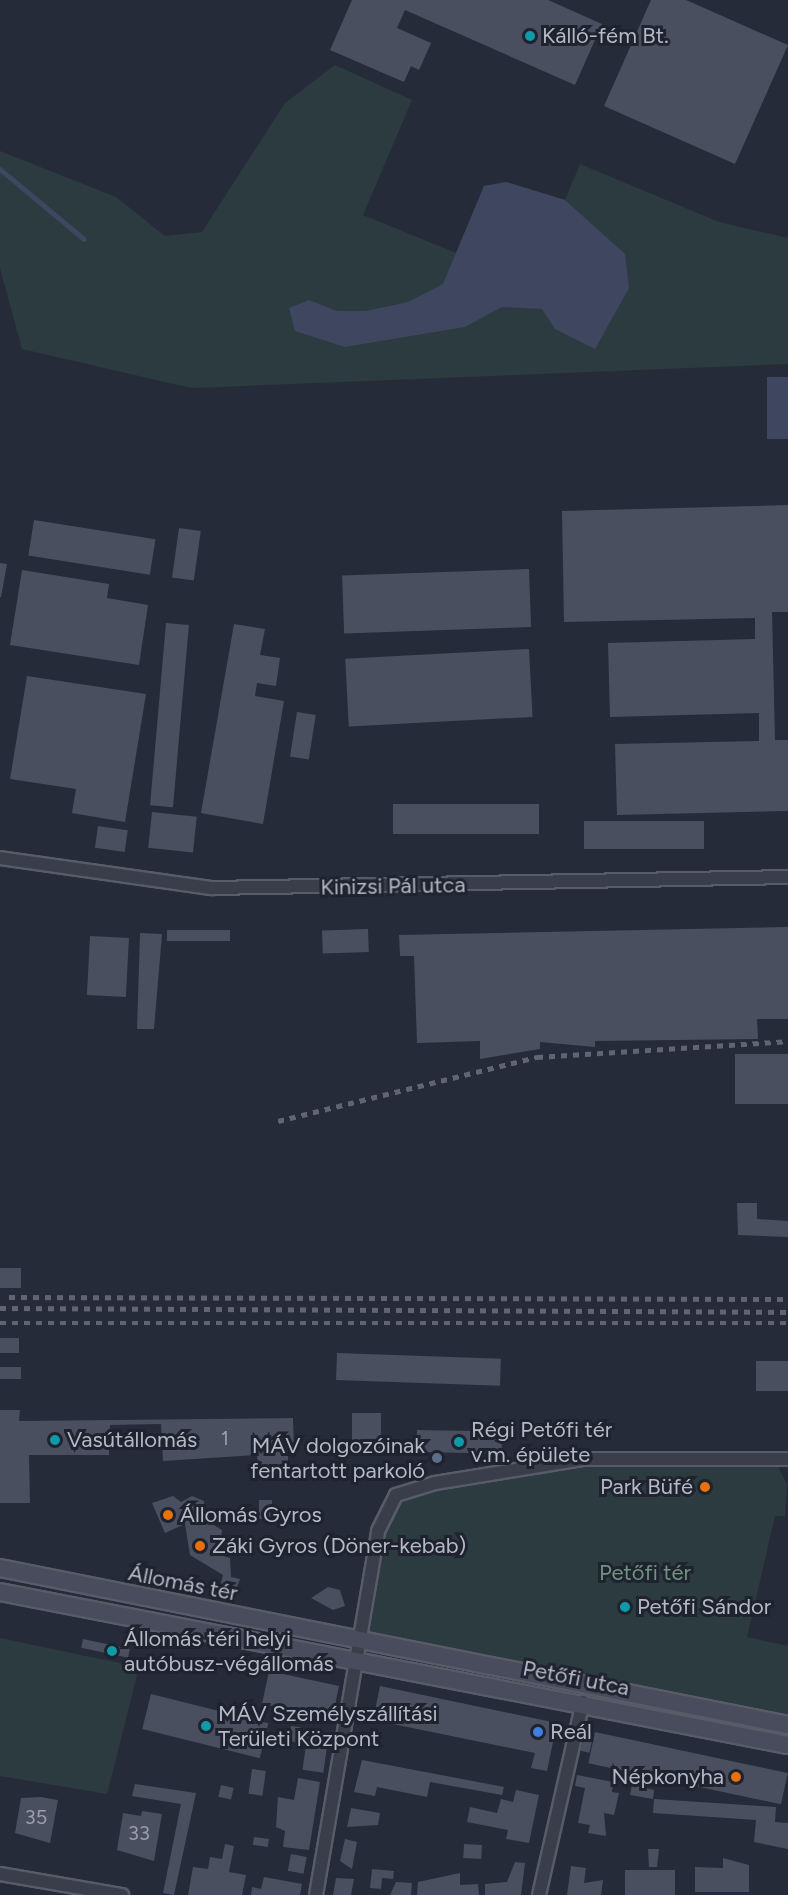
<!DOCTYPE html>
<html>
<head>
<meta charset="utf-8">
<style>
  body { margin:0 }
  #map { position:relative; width:788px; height:1895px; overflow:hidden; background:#262b39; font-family:Figtree,sans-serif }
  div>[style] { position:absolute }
  .green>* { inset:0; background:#2c3b3f }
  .water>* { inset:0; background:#3e4660; transform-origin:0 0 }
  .stream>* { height:4.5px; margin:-2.25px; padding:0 2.25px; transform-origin:2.25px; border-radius:2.25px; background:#3e4660 }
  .building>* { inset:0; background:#4a4f60; transform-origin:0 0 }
  .roads { filter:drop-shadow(2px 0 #585b68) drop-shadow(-2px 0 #585b68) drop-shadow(0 2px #585b68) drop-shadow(0 -2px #585b68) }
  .minor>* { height:12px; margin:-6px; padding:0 6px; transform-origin:6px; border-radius:6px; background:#3a3d4a }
  .secondary>* { height:16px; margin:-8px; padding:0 8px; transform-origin:8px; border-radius:8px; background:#484c5c }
  .rail>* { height:4.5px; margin-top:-2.25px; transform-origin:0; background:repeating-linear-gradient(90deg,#606473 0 6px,transparent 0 12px) }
  .dots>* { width:16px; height:16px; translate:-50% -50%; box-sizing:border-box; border:3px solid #1f222f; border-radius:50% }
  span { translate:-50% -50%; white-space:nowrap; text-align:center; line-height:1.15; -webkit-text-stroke:6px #1f222f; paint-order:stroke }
  .number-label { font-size:20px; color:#9a9eac }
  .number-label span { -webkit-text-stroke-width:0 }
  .poi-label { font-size:22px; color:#b5b8c5 }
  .left { translate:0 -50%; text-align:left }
  .right { translate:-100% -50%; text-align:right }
  .street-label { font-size:22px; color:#b5b8c5 }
  .park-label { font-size:22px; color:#6f937f }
</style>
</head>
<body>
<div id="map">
  <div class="green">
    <div style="clip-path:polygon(335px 65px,412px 100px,363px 215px,456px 253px,484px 186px,506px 182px,565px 200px,580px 164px,719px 222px,788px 238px,788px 364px,191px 388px,22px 349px,0 268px,0 151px,116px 197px,165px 236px,202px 232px,285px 103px)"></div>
    <div style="clip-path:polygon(582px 1463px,776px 1463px,787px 1484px,785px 1516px,775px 1516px,747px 1637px,788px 1646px,788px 1716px,365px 1631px,377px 1544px,393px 1503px,409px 1491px)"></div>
    <div style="clip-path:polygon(0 1638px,139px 1667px,107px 1794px,0 1776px)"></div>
  </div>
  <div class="water">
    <div style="clip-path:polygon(506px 182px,565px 200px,625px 254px,629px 288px,595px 349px,555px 329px,542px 309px,502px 307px,465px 327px,345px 347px,295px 331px,289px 308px,309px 300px,337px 311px,366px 311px,408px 302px,443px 284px,484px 186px)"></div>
    <div style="left:767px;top:377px;width:21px;height:62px"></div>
  </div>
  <div class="stream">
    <div style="left:0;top:169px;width:109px;rotate:39.8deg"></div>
  </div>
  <div class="building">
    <div style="clip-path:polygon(352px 0,548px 0,602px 24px,575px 85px,405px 10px,397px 28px,431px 43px,419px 70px,411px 66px,404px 82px,330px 50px)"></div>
    <div style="clip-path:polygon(651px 0,686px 0,788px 45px,735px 164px,604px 106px)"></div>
    <div style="clip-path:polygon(788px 505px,788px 612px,772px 612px,775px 740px,788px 740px,788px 811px,617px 815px,615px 744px,759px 741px,759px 713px,610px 717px,608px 643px,755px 639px,755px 618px,564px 622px,562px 511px)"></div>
    <div style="left:34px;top:520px;width:123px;height:36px;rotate:9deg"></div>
    <div style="left:179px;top:528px;width:22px;height:50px;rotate:8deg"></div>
    <div style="clip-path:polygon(0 563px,7px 564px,1px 597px,0 597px)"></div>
    <div style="left:529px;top:569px;width:58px;height:187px;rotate:88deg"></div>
    <div style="clip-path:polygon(22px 570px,109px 584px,107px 598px,148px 605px,139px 665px,10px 645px)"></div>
    <div style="left:166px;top:623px;width:23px;height:183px;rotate:5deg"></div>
    <div style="clip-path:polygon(234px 624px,265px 629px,260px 655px,280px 658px,276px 686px,257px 683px,255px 696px,284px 701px,263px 824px,201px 813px)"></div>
    <div style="left:529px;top:649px;width:68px;height:184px;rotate:87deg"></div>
    <div style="clip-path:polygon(27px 676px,146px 694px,125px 822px,72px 813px,76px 789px,10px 779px)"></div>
    <div style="left:297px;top:712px;width:19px;height:45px;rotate:9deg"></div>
    <div style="left:539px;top:804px;width:30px;height:146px;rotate:90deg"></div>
    <div style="left:152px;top:812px;width:45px;height:36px;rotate:6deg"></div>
    <div style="left:704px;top:821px;width:28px;height:120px;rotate:90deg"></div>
    <div style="left:98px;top:826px;width:30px;height:22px;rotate:8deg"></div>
    <div style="clip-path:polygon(788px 927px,788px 1019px,757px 1019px,758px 1039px,595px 1041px,595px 1047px,540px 1042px,540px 1049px,480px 1059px,480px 1041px,417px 1043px,414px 956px,400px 956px,399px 935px)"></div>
    <div style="left:368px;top:929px;width:23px;height:46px;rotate:88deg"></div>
    <div style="left:167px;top:930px;width:63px;height:11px"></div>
    <div style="clip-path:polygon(140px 933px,162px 934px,154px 1029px,137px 1029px)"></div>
    <div style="left:90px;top:936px;width:39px;height:59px;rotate:3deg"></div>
    <div style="left:788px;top:1054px;width:50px;height:53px;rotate:90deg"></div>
    <div style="clip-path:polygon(737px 1203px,757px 1203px,757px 1219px,788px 1221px,788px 1237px,738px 1235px)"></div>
    <div style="left:0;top:1268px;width:21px;height:20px"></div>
    <div style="left:0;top:1338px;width:19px;height:15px"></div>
    <div style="left:337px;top:1353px;width:164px;height:27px;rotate:2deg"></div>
    <div style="left:756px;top:1361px;width:32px;height:30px"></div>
    <div style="left:0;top:1367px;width:21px;height:12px"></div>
    <div style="clip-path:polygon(0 1410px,20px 1410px,19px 1421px,293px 1418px,294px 1452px,288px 1452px,288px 1468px,258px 1468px,257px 1455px,163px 1461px,161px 1424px,110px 1425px,109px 1455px,29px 1455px,30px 1503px,0 1503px)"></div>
    <div style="left:381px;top:1413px;width:42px;height:29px;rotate:90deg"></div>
    <div style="left:417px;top:1430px;width:85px;height:22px;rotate:1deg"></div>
    <div style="clip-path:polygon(173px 1496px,181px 1502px,192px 1496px,204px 1501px,205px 1520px,222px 1530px,221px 1539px,214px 1539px,219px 1555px,230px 1558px,231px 1577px,240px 1579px,236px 1590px,220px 1587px,223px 1575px,190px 1555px,185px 1524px,165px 1533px,152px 1503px)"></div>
    <div style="left:259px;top:1500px;width:13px;height:19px"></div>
    <div style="clip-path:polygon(328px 1587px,340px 1590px,345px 1606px,333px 1610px,311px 1598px)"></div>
    <div style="left:83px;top:1639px;width:48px;height:9px;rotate:12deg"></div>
    <div style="clip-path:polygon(269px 1671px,339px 1686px,333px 1715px,307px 1710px,305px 1720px,292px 1717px,294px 1710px,262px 1704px)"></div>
    <div style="clip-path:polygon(380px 1686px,557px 1723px,547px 1771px,531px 1768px,535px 1753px,373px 1720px)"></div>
    <div style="left:151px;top:1694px;width:121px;height:36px;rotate:14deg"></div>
    <div style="clip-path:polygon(291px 1726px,300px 1727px,298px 1735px,316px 1737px,315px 1745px,288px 1741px)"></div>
    <div style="left:595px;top:1732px;width:197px;height:32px;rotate:12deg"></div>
    <div style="left:583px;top:1740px;width:9px;height:11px;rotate:13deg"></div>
    <div style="left:306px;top:1745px;width:21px;height:25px;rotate:8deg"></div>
    <div style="clip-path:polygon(362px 1760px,504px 1787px,502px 1795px,430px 1782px,427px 1797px,377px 1787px,375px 1796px,354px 1792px)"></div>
    <div style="left:252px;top:1769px;width:14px;height:25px;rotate:8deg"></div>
    <div style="clip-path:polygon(577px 1775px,613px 1782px,612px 1792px,619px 1793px,614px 1815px,604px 1813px,606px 1836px,588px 1833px,590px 1825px,578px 1823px,585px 1788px,575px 1786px)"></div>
    <div style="clip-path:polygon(298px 1778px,320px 1782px,309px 1850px,283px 1847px,285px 1831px,276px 1827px,278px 1797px,294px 1800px)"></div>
    <div style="clip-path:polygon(135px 1784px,196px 1793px,174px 1895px,163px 1893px,181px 1804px,132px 1796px)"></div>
    <div style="left:221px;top:1785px;width:13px;height:12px;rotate:13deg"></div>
    <div style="clip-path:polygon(632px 1785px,654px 1790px,653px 1799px,630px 1795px)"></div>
    <div style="clip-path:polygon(516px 1790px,539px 1795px,529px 1843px,506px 1839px,508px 1830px,467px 1822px,470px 1807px,497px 1813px,501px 1799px,513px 1802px)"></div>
    <div style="clip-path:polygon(41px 1797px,58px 1800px,50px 1843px,15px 1833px,21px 1798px)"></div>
    <div style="clip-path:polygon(654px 1799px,776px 1807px,775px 1822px,788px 1823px,788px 1849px,754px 1842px,756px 1820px,653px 1813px)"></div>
    <div style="clip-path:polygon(351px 1808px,380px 1813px,378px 1825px,347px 1827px)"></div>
    <div style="clip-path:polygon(142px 1811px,162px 1814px,154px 1861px,117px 1850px,123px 1813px,141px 1816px)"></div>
    <div style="left:254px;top:1837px;width:15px;height:8px;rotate:8deg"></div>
    <div style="clip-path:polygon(345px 1839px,357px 1842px,352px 1869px,340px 1861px)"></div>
    <div style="clip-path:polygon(225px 1844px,234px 1846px,229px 1872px,246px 1875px,242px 1895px,188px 1895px,193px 1867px,208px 1869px,210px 1857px,222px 1859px)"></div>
    <div style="left:464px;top:1844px;width:18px;height:14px;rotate:3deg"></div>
    <div style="clip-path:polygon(648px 1849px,659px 1849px,657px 1867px,649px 1867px)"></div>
    <div style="left:291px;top:1854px;width:16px;height:17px;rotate:11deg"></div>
    <div style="clip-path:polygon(723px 1858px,749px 1865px,749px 1892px,695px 1892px,695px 1867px,723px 1868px)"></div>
    <div style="clip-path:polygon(515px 1862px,525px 1863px,521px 1895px,485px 1895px,485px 1884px,507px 1882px)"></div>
    <div style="clip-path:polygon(571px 1866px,586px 1868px,584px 1883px,603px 1880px,601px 1895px,567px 1895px)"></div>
    <div style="clip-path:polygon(372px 1869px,394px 1871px,393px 1879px,382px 1878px,381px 1889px,370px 1888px)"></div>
    <div style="left:675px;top:1870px;width:25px;height:50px;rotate:90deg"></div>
    <div style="clip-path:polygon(460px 1873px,460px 1885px,478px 1884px,479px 1895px,417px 1895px,418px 1882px)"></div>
    <div style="clip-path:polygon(264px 1877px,302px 1884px,300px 1895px,251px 1895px,252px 1887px,261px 1889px)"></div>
    <div style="clip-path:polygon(336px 1878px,354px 1879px,351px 1895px,333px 1895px)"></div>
    <div style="clip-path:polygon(396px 1882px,412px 1883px,411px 1895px,390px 1895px)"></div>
  </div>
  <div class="roads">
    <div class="minor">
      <div style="left:0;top:858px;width:214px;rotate:8.1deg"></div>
      <div style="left:212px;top:888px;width:576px;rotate:-1.09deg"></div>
      <div style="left:0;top:1874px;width:124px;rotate:9.8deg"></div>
      <div style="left:316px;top:1895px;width:369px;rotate:-80.3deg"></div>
      <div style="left:378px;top:1531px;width:40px;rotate:-63.4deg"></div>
      <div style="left:396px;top:1495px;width:41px;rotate:-17.1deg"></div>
      <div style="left:435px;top:1483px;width:151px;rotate:-9.2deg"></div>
      <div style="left:584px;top:1459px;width:204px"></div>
      <div style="left:539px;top:1895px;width:198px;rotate:-77.2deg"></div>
    </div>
    <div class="secondary">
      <div style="left:0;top:1568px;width:803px;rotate:11.27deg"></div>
      <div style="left:0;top:1592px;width:803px;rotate:10.99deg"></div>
    </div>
  </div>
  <div class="rail">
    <div style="left:278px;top:1121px;width:267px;rotate:-13.9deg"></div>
    <div style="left:537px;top:1057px;width:252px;rotate:-3.6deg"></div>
    <div style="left:9px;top:1297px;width:779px;rotate:0.15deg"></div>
    <div style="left:0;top:1308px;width:788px;rotate:0.29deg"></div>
    <div style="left:0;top:1323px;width:788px"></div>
  </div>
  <div class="dots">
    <div style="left:530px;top:36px;background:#0f9aa8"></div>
    <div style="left:55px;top:1440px;background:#0f9aa8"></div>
    <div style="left:459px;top:1442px;background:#0f9aa8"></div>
    <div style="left:437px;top:1458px;background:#5c6f8a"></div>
    <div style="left:705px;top:1487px;background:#e8710a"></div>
    <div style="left:168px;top:1515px;background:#e8710a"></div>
    <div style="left:200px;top:1546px;background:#e8710a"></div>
    <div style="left:625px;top:1607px;background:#0f9aa8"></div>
    <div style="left:112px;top:1651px;background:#0f9aa8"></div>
    <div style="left:206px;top:1726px;background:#0f9aa8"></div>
    <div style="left:538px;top:1732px;background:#3f7fe0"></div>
    <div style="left:736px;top:1777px;background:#e8710a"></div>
  </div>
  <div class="number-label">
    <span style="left:225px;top:1438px">1</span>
    <span style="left:36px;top:1817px">35</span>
    <span style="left:139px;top:1833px">33</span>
  </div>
  <div class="poi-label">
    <span class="left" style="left:542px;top:36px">Kálló-fém Bt.</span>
    <span class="left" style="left:471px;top:1442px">Régi Petőfi tér<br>v.m. épülete</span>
    <span class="left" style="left:67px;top:1440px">Vasútállomás</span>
    <span class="right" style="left:425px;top:1458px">MÁV dolgozóinak<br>fentartott parkoló</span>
    <span class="right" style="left:693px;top:1487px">Park Büfé</span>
    <span class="left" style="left:180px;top:1515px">Állomás Gyros</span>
    <span class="left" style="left:212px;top:1546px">Záki Gyros (Döner-kebab)</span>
    <span class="left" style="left:637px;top:1607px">Petőfi Sándor</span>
    <span class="left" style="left:124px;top:1651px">Állomás téri helyi<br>autóbusz-végállomás</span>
    <span class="left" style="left:218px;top:1726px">MÁV Személyszállítási<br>Területi Központ</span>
    <span class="left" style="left:550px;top:1732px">Reál</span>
    <span class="right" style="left:724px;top:1777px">Népkonyha</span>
  </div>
  <div class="street-label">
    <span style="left:393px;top:886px;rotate:-1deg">Kinizsi Pál utca</span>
    <span style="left:183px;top:1583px;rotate:11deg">Állomás tér</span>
    <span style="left:576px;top:1678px;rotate:11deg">Petőfi utca</span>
  </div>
  <div class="park-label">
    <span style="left:645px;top:1573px">Petőfi tér</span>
  </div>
</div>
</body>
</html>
